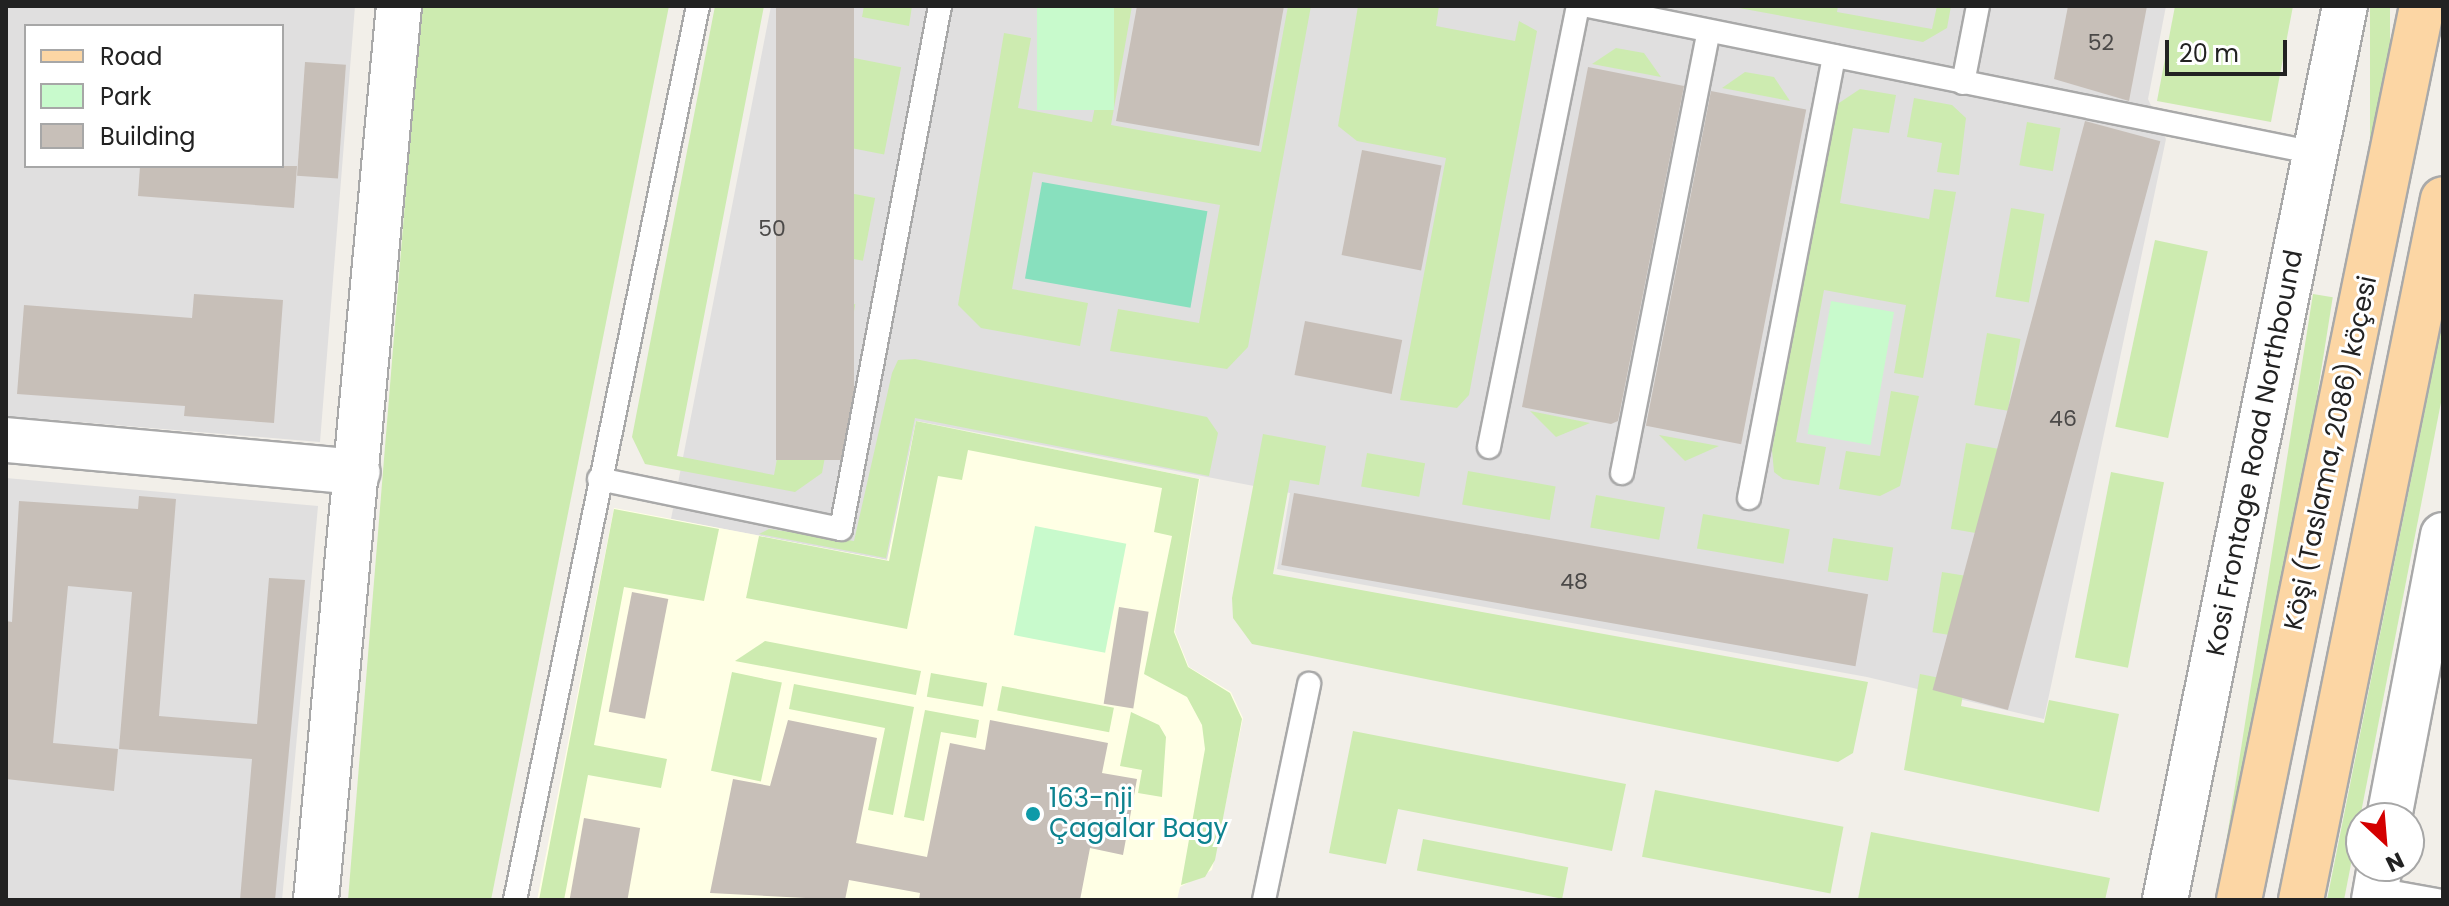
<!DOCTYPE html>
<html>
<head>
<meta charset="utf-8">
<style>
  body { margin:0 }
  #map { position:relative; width:2449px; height:906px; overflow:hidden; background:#f2efe9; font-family:Poppins,sans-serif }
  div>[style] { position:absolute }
  .residential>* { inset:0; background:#e0dfdf }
  .education>* { inset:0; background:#ffffe5 }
  .grass>* { inset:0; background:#cdebb0; transform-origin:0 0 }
  .park>* { inset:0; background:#c8facc; transform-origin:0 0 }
  .pitch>* { inset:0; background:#88e0be; transform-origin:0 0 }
  .building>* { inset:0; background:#c7bfb8; transform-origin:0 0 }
  .roads { filter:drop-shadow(2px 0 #a9a9a9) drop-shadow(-2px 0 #a9a9a9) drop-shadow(0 2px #a9a9a9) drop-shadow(0 -2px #a9a9a9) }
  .lane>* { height:22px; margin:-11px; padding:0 11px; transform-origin:11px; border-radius:11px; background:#fff }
  .street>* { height:44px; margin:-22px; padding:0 22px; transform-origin:22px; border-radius:22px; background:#fff }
  .primary>* { height:44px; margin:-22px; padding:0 22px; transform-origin:22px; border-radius:22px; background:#fcd6a4 }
  .dots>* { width:22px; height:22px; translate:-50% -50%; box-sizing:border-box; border:4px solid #fff; border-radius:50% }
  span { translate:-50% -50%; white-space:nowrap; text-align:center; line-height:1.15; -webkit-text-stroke:6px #fff; paint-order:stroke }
  .number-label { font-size:22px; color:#4b4948 }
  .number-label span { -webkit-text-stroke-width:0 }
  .street-label { font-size:26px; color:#222 }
  .culture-label { font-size:26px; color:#0d838f }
  .left { translate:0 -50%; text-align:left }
  .frame { position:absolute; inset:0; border:8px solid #222; pointer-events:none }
  .legend { position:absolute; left:24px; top:24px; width:260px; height:144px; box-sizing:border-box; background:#fff; border:2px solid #a7a7a7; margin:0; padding:10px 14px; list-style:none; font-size:24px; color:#222 }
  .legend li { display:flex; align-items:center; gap:16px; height:40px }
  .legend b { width:40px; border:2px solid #a7a7a7 }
  .north { position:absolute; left:2345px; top:802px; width:80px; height:80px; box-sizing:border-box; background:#fff; border:2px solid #a7a7a7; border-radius:50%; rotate:154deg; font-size:22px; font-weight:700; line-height:32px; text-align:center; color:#222 }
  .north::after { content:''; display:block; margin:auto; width:28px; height:36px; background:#d40000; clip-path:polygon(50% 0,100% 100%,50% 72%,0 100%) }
  .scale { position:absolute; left:2165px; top:40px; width:122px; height:36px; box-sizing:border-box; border:4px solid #222; border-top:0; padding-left:10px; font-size:24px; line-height:28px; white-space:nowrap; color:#222; -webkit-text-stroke:6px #fff; paint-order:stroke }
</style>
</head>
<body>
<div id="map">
  <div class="residential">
    <div style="clip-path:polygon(evenodd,6px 6px,355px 6px,320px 442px,6px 416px,6px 6px,26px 26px,282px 26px,282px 166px,26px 166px,26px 26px)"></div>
    <div style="clip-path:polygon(771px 6px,2166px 6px,2148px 99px,2166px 139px,2044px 719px,1867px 677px,1277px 569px,1290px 493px,917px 421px,888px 560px,671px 519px)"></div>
    <div style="clip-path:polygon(6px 478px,318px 506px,282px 900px,6px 900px)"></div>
  </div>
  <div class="education">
    <div style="clip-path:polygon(916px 421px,1200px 479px,1175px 632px,1189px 667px,1231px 692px,1243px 718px,1212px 870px,1180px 887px,1177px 900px,537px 900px,614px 508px,887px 560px)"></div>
  </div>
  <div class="grass">
    <div style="clip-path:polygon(421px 6px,669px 6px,491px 900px,348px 900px)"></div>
    <div style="clip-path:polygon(715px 6px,764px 6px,677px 456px,774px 475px,783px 426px,829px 435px,822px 473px,795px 492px,645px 464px,632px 437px)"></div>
    <div style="clip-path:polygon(864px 6px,912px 6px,909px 26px,862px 17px)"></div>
    <div style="clip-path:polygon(1114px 6px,1132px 6px,1111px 125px,1261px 152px,1288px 6px,1311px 6px,1248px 347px,1227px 369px,1110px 351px,1118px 309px,1199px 323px,1220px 205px,1033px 172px,1012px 289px,1088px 303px,1080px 346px,981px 328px,958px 305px,1004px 33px,1031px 38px,1018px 108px,1092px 122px)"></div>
    <div style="clip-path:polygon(1358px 6px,1439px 6px,1436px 26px,1515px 41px,1519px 21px,1537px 31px,1469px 395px,1457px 408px,1400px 400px,1446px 158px,1357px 141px,1338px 126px)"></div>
    <div style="clip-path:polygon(1728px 6px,1838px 6px,1837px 12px,1932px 29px,1937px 6px,1951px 6px,1947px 28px,1923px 42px)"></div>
    <div style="clip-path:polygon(2175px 6px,2293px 6px,2271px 122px,2157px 101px)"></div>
    <div style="left:2370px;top:6px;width:20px;height:277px"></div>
    <div style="clip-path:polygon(1616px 48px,1644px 53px,1661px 77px,1592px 64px)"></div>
    <div style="left:854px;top:58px;width:48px;height:89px;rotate:11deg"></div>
    <div style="clip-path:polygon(1745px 72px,1774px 77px,1790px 101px,1722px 88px)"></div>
    <div style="clip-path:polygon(1860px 89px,1896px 95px,1889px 133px,1853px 128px,1840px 203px,1929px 219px,1934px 189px,1956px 192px,1923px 378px,1894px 373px,1906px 305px,1824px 290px,1796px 442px,1826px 447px,1819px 485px,1783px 479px,1774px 472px,1772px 450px,1833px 107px)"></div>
    <div style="clip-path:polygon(1914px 98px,1952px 105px,1966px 118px,1959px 175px,1937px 172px,1942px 143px,1907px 137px)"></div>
    <div style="left:2027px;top:122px;width:34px;height:44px;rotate:10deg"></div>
    <div style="left:829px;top:189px;width:47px;height:64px;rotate:11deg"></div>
    <div style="left:2011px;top:208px;width:34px;height:90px;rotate:10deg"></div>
    <div style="left:2155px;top:240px;width:54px;height:191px;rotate:12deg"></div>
    <div style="left:2313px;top:294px;width:20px;height:618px;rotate:9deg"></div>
    <div style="left:809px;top:296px;width:47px;height:89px;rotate:10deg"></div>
    <div style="clip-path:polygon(2443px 319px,2443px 392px,2344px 900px,2327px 900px)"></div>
    <div style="left:1987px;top:333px;width:34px;height:73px;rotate:10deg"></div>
    <div style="clip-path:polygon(915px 359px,1207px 417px,1218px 433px,1209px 476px,915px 418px,886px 558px,759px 534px,769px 529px,854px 541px,892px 373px,898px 360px)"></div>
    <div style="clip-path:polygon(1891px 391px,1919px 396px,1900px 486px,1880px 496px,1839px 489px,1846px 451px,1880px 456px)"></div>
    <div style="clip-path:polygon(1530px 411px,1590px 423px,1556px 437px)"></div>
    <div style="clip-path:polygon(916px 421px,1199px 479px,1174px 632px,1188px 667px,1230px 693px,1242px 719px,1215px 860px,1205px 877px,1181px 885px,1205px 749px,1202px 725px,1187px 697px,1144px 674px,1172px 536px,1154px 532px,1162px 488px,968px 450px,962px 480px,938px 476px,907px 629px,746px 598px,759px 536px,889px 561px)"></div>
    <div style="clip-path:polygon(1263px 434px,1326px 446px,1319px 485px,1290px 480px,1273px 574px,1868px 682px,1853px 753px,1838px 762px,1252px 644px,1233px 618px,1232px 598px)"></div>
    <div style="clip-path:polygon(1659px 435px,1719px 446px,1685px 461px)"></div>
    <div style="left:1966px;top:443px;width:34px;height:87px;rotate:10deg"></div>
    <div style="left:1367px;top:453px;width:59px;height:34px;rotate:10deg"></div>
    <div style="left:1468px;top:471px;width:89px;height:34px;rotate:10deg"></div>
    <div style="left:2111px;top:472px;width:54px;height:189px;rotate:11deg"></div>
    <div style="left:1596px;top:495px;width:70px;height:33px;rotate:10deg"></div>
    <div style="clip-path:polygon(614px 509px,719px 529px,704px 601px,624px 587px,594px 745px,667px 759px,661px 788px,588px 775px,564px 900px,539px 900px)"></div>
    <div style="left:1703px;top:514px;width:88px;height:35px;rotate:10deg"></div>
    <div style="left:1833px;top:538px;width:61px;height:34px;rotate:9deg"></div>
    <div style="left:1942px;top:572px;width:33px;height:61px;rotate:9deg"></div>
    <div style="clip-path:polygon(765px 641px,921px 671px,916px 695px,735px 661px)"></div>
    <div style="left:732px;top:672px;width:51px;height:101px;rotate:12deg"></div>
    <div style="left:931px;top:673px;width:57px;height:24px;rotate:10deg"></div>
    <div style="clip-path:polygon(1920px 674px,1965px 683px,1961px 706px,2044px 723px,2049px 700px,2119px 714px,2099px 812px,1904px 770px)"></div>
    <div style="clip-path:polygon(794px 684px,914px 707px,893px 815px,868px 810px,885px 728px,789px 709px)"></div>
    <div style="left:1002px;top:686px;width:114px;height:25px;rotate:11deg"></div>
    <div style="clip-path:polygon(925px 710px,979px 720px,976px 738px,941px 732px,924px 821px,904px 817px)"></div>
    <div style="clip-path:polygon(1131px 712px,1159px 725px,1166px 737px,1162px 797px,1138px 793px,1142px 770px,1120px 766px)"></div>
    <div style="clip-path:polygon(1353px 731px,1626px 784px,1612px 851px,1398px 809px,1386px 864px,1329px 853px)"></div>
    <div style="left:1655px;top:790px;width:192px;height:68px;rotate:11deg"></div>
    <div style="clip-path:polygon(1871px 832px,2110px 878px,2105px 900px,1858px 899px)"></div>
    <div style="left:1423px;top:839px;width:148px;height:32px;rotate:11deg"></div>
  </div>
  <div class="park">
    <div style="left:1037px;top:6px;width:77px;height:104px"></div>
    <div style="left:1831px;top:301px;width:64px;height:135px;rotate:10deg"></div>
    <div style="left:1035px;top:526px;width:93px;height:111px;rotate:11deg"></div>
  </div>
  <div class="pitch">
    <div style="left:1042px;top:182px;width:168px;height:98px;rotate:10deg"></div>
  </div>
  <div class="building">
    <div style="left:776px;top:6px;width:78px;height:454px"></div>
    <div style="clip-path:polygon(1137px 6px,1284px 6px,1259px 146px,1116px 121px)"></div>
    <div style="clip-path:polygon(2068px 6px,2147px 6px,2129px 101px,2054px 79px)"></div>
    <div style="left:305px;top:62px;width:41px;height:114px;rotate:4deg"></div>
    <div style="clip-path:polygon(1588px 67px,1684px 86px,1618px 421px,1611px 424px,1522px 407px)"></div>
    <div style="left:1711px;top:91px;width:97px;height:341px;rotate:11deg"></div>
    <div style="left:2085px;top:121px;width:78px;height:589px;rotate:15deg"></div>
    <div style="left:1362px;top:150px;width:81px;height:107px;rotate:11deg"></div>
    <div style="clip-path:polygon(140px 166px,297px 166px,294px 208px,138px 196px)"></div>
    <div style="clip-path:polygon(194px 294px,283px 300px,274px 423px,184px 416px,185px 406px,17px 394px,24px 305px,192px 318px)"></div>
    <div style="left:1305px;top:321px;width:99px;height:55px;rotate:11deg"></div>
    <div style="left:1294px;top:493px;width:583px;height:73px;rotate:10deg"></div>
    <div style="clip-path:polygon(139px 496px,176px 499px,159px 716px,257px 724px,269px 578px,305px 580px,275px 900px,240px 900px,252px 759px,119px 749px,132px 592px,68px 586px,53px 743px,118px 749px,114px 791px,6px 779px,6px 621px,12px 622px,19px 501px,138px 509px)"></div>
    <div style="left:632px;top:592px;width:37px;height:122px;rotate:11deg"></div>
    <div style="left:1119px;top:607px;width:30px;height:98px;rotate:9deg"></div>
    <div style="clip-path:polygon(788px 720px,877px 738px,856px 843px,927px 857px,950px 743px,985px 750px,990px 720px,1108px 743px,1102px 773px,1137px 779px,1123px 855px,1090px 848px,1080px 900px,919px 900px,920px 893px,849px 880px,845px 900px,710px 893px,733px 779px,770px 786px)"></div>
    <div style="left:584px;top:818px;width:57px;height:83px;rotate:10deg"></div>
  </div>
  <div class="roads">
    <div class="lane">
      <div style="left:1588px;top:6px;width:742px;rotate:11.43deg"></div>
      <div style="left:1963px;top:83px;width:78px;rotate:-79deg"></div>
      <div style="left:1489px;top:447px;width:450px;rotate:-78.6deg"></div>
      <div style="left:1622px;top:473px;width:450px;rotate:-78.9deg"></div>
      <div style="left:599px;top:479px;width:247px;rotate:11.7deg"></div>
      <div style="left:841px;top:529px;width:532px;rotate:-79.28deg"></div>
      <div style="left:1749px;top:498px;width:450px;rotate:-79.1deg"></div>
      <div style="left:2376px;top:889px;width:62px;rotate:10.2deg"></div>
      <div style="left:515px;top:900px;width:913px;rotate:-78.43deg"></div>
      <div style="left:1264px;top:900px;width:221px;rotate:-78.2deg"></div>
    </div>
    <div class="street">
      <div style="left:6px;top:440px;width:353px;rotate:5.2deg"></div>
      <div style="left:2389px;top:818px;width:288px;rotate:-79.2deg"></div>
      <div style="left:316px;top:900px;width:898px;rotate:-84.7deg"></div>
      <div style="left:2165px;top:900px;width:912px;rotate:-78.62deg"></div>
      <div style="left:2374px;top:900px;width:35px;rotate:-80deg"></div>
    </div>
    <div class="primary">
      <div style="left:2239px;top:900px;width:913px;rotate:-78.43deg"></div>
      <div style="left:2301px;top:900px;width:715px;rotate:-78.55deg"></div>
    </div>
  </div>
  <div class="dots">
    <div style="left:1033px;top:814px;background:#0f9aa8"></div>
  </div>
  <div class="number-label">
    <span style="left:2101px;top:43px">52</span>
    <span style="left:772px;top:229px">50</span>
    <span style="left:2063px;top:419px">46</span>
    <span style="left:1574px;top:582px">48</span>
  </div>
  <div class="street-label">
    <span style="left:2255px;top:453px;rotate:-79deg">Kosi Frontage Road Northbound</span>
    <span style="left:2331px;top:453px;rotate:-78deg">Köşi (Taslama, 2086) köçesi</span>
  </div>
  <div class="culture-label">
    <span class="left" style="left:1049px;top:814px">163-nji<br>Çagalar Bagy</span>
  </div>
  <div class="frame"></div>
  <ul class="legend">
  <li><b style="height:10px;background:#fcd6a4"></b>Road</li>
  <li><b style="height:22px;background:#c8facc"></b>Park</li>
  <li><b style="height:22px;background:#c7bfb8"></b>Building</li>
  </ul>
  <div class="north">N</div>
  <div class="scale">20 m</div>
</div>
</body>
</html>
